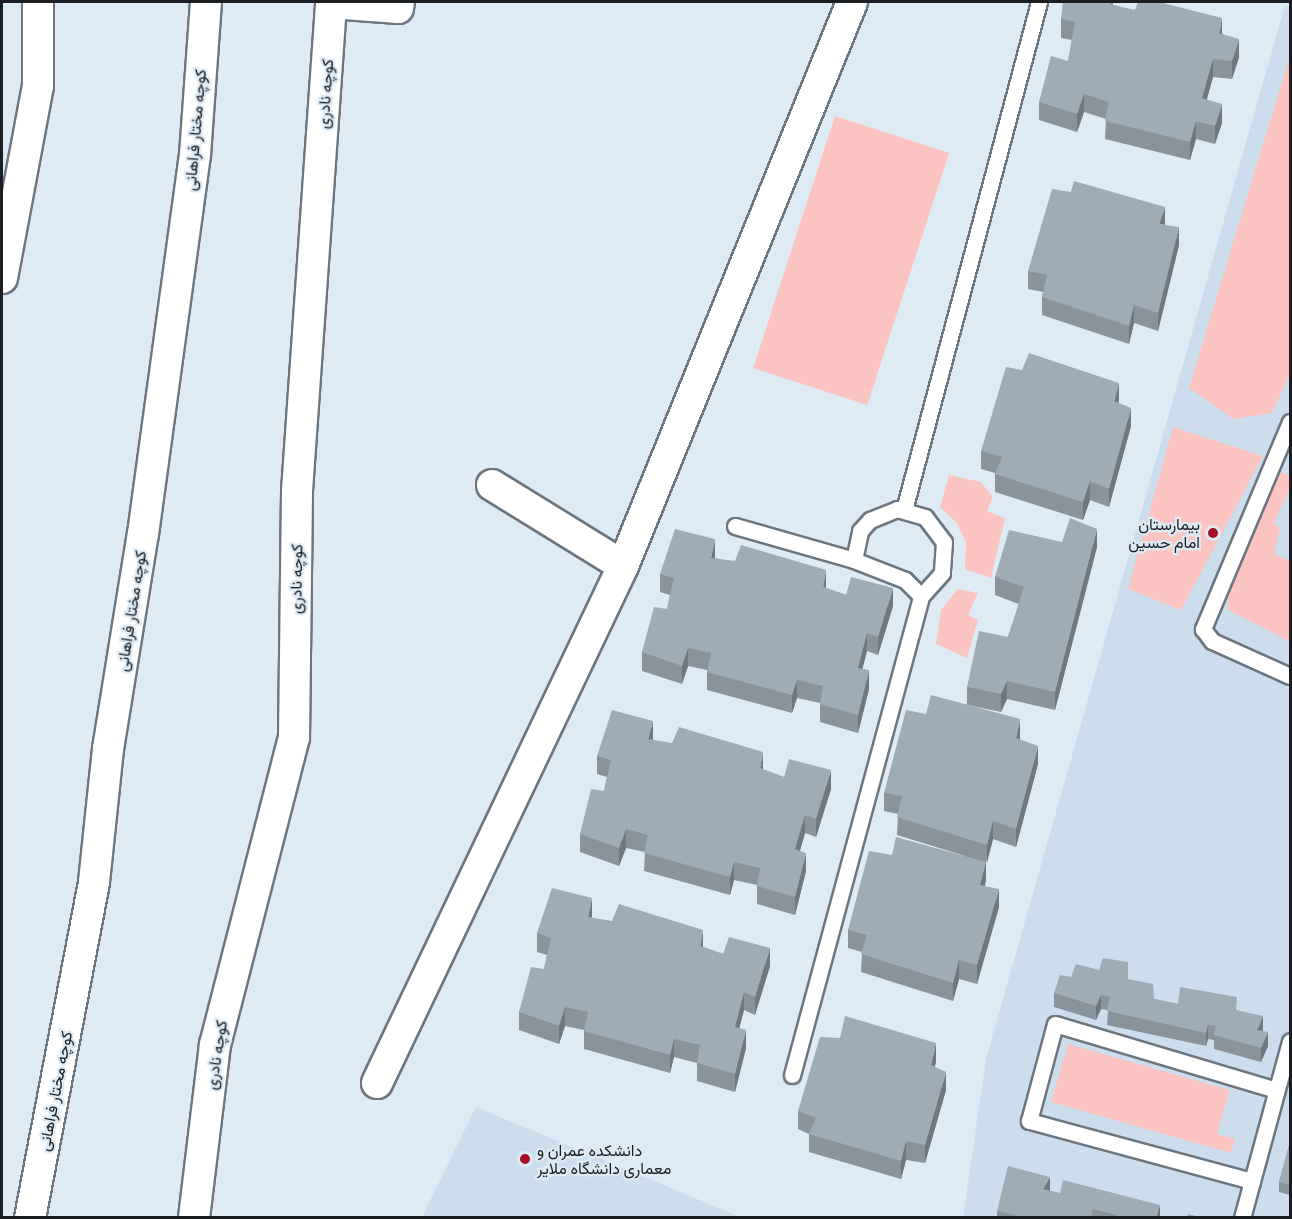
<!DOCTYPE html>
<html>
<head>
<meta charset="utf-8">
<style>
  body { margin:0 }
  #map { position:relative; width:1292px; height:1219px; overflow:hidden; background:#deeaf4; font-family:Ubuntu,Vazirmatn,sans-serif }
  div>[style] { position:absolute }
  .built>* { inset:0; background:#ccdeee }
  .green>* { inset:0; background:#fcc4c1; transform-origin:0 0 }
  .roads { filter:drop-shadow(2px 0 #6c767f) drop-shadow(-2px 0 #6c767f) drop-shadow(0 2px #6c767f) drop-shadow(0 -2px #6c767f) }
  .lane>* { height:15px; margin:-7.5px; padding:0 7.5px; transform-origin:7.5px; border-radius:7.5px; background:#fff }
  .street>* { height:30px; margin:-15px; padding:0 15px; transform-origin:15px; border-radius:15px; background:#fff }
  .wall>* { inset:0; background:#89939c }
  .shaded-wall>* { inset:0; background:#6f787f }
  .building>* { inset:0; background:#9fabb5 }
  .dots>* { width:16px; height:16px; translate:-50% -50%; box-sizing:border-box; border:3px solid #deeaf4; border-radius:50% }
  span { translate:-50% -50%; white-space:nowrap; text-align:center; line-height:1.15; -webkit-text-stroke:4.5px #deeaf4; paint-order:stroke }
  .street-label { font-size:16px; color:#1a1e22 }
  .poi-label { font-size:16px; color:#1a1e22 }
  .right { translate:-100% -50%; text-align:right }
  .left { translate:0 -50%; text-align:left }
  .frame { position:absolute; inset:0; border:3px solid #1a1e22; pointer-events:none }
</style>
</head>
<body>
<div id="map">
  <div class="built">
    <div style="clip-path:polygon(1285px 5px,1290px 7px,1290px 1217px,963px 1218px,986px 1059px)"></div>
    <div style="clip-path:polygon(476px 1107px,726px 1211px,739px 1217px,422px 1217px)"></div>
  </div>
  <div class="green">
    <div style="clip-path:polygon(1290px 55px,1290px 374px,1272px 413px,1233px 419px,1189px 388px)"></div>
    <div style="left:835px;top:116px;width:120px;height:265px;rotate:18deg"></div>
    <div style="clip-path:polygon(1173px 427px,1263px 456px,1181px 610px,1128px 589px)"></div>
    <div style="clip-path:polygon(1279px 472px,1290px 476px,1290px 488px,1274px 523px,1280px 528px,1274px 554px,1290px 561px,1290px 642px,1227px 609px,1229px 594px)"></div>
    <div style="clip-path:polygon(949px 475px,981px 482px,993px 497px,987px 511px,1005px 518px,991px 578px,965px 569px,966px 542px,956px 522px,940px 507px)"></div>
    <div style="clip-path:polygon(958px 589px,978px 593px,968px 615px,978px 620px,967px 658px,936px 644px,941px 610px)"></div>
    <div style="clip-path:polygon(1068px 1044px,1230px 1090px,1217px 1134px,1235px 1139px,1231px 1153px,1051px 1102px)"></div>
  </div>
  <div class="roads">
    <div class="lane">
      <div style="left:1290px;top:422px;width:225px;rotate:112.8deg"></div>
      <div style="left:1203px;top:629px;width:15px;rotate:53deg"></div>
      <div style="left:1212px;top:641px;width:85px;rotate:24.2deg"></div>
      <div style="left:897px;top:509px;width:29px;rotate:16deg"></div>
      <div style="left:925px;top:517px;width:31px;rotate:53deg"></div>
      <div style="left:944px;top:542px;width:31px;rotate:94deg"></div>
      <div style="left:942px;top:573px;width:31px;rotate:132deg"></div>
      <div style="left:921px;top:596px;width:23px;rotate:-135deg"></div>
      <div style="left:905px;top:580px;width:55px;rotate:-158.6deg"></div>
      <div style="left:854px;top:560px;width:30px;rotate:-78deg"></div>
      <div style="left:860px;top:531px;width:15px;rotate:-48deg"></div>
      <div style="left:870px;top:520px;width:29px;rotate:-22deg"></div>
      <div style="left:904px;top:510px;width:526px;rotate:-75.12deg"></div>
      <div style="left:735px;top:526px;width:124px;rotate:15.9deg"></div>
      <div style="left:792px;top:1075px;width:496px;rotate:-74.9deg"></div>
      <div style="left:1252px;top:1181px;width:231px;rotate:-164.9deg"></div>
      <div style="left:1029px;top:1121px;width:100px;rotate:-75deg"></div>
      <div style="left:1055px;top:1024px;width:231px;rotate:16.6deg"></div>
      <div style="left:1242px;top:1218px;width:183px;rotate:-74.8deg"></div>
    </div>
    <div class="street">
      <div style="left:2px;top:278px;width:195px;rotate:-79.4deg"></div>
      <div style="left:38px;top:86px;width:84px;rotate:-90deg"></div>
      <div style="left:492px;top:485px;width:154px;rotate:31.7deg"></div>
      <div style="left:377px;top:1083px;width:573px;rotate:-64.55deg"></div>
      <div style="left:623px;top:566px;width:609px;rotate:-67.9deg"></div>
      <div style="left:30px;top:1218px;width:342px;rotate:-79.2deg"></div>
      <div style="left:94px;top:882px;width:134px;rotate:-84deg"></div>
      <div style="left:108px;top:749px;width:218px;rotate:-80.8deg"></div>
      <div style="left:143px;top:534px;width:383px;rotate:-82.2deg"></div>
      <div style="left:195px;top:155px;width:153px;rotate:-85.9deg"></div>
      <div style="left:194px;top:1218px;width:174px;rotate:-83.1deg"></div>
      <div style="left:215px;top:1045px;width:317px;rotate:-75.6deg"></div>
      <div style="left:294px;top:738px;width:247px;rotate:-89.3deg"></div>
      <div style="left:297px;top:491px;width:489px;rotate:-86deg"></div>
      <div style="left:331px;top:3px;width:67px;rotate:4.3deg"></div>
      <div style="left:398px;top:8px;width:6px;rotate:-81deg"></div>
    </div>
  </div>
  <div class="wall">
    <div style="clip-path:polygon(1113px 2px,1113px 5px,1222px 33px,1239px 57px,1232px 79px,1213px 77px,1207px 99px,1222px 123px,1215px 144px,1196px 139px,1190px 160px,1105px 139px,1106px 119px,1084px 112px,1077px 132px,1039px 120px,1039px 102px,1068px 61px,1072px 40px,1061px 38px,1061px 19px)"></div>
    <div style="clip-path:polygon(1165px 225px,1179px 245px,1158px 331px,1134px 323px,1129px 344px,1042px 315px,1042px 297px,1043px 292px,1028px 289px,1028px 271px)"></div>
    <div style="clip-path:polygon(1119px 401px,1118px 403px,1131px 426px,1109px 507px,1090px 500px,1083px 520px,995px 492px,995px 473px,981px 469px,981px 451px)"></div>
    <div style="clip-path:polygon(1062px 542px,1097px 547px,1055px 710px,1007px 699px,1001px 712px,967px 705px,967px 687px,1008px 637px,1019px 604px,995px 595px,995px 577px)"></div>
    <div style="clip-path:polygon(715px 558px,826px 588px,846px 595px,893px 606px,878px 655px,867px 651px,862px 669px,869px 689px,858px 733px,820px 722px,820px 703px,797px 698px,792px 713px,707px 690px,707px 670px,688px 666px,682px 684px,642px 671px,642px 652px,667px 609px,670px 595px,660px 592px,660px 574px)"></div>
    <div style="clip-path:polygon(1020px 737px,1020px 739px,1038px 764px,1016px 847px,993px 839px,986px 863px,986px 880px,985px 886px,999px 907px,977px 984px,959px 979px,953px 1001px,861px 972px,862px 952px,848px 948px,848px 930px,892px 855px,965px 856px,897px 835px,898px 814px,884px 811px,884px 793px)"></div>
    <div style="clip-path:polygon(653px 740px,763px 770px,784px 777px,831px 789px,816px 837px,805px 833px,800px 851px,806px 871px,795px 915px,757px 904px,757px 885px,734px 880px,730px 895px,644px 871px,645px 852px,626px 848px,619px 866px,580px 852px,580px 834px,604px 791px,607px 777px,597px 774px,597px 756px)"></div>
    <div style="clip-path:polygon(592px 918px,703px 947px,723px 954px,770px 966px,755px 1015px,744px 1010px,739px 1028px,746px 1048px,735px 1092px,697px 1081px,697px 1063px,674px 1057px,670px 1073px,584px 1049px,584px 1030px,565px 1026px,559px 1044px,519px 1030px,519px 1012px,544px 969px,547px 955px,537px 952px,537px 933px)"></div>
    <div style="clip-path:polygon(1071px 977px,1128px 979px,1154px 999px,1178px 1004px,1237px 1010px,1262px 1031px,1268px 1046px,1261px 1062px,1214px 1049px,1214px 1040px,1208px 1039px,1206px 1046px,1107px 1025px,1108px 1010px,1101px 1009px,1096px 1020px,1054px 1007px,1054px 993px)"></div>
    <div style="clip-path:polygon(936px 1062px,934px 1067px,946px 1090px,925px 1163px,906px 1160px,901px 1179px,809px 1152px,809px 1134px,798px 1129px,798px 1111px)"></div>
    <div style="clip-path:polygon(1290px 1142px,1290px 1195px,1279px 1192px,1279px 1182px)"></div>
    <div style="clip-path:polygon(1050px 1191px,1160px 1218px,997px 1218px,997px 1211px)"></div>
  </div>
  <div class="shaded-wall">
    <div style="clip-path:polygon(1222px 18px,1222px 36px,1219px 33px)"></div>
    <div style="clip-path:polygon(1239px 39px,1239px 57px,1232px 79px,1232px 61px)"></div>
    <div style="clip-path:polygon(1213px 59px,1213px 77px,1202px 116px,1202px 98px)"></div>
    <div style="clip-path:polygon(1084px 94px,1084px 112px,1077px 132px,1077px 114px)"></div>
    <div style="clip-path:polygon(1222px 104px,1222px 123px,1215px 144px,1215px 126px)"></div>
    <div style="clip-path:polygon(1196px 121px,1196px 139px,1190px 160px,1190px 142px)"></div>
    <div style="clip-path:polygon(1165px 207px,1165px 225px,1159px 224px)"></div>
    <div style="clip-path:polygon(1179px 227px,1179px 245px,1158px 331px,1158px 313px)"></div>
    <div style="clip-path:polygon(1134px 305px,1134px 323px,1129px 344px,1129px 326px)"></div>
    <div style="clip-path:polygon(1119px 383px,1119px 401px,1114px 419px,1114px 401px)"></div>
    <div style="clip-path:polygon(1131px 408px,1131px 426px,1109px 507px,1109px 489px)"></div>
    <div style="clip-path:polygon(1090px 481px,1090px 500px,1083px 520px,1083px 502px)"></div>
    <div style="clip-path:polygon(1097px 529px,1097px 547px,1055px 710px,1055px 692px)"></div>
    <div style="clip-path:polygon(715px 539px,715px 557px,711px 576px,711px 558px)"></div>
    <div style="clip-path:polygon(826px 570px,826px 588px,823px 587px)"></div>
    <div style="clip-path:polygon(893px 588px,893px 606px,878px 655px,878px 637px)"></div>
    <div style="clip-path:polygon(867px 633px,867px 651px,858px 686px,858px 668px)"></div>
    <div style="clip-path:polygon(688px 648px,688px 666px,682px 684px,682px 666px)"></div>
    <div style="clip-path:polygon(869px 670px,869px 689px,858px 733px,858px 715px)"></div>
    <div style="clip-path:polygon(797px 680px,797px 698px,792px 713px,792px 695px)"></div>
    <div style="clip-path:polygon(1007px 681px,1007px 699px,1001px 712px,1001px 694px)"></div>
    <div style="clip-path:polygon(1020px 719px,1020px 737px,1016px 756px,1016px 738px)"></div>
    <div style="clip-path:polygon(653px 721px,653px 739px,648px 757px,648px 739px)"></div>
    <div style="clip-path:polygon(1038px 746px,1038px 764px,1016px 847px,1016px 829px)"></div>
    <div style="clip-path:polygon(763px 752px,763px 770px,760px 768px)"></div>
    <div style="clip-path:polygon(831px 770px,831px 789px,816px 837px,816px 819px)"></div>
    <div style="clip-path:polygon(805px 815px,805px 833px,795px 867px,795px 849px)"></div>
    <div style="clip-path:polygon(993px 821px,993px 839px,987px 863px,987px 845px)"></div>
    <div style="clip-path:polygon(626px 829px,626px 848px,619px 866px,619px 848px)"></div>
    <div style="clip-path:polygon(806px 853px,806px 871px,795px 915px,795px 897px)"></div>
    <div style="clip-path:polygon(734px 862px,734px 880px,730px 895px,730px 877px)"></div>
    <div style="clip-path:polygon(986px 862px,986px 880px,980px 903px,980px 885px)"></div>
    <div style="clip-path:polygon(999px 889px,999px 907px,977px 984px,977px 965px)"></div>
    <div style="clip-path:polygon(592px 898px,592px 916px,588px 935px,588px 917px)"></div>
    <div style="clip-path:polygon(703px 930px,703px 948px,700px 946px)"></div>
    <div style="clip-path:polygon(770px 948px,770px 966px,755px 1015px,755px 997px)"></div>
    <div style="clip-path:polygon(959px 960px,959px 979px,953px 1001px,953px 983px)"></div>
    <div style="clip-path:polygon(744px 992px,744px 1010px,735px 1045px,735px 1027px)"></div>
    <div style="clip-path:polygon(1101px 995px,1101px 1009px,1096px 1020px,1096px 1006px)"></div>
    <div style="clip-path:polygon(565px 1007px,565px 1026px,559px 1044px,559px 1026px)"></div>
    <div style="clip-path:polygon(1263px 1016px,1263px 1030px,1257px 1044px,1257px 1030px)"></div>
    <div style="clip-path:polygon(1208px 1025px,1208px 1039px,1206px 1046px,1206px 1033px)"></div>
    <div style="clip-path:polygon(746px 1030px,746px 1048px,735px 1092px,735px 1074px)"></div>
    <div style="clip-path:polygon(1268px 1032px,1268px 1046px,1261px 1062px,1261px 1048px)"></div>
    <div style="clip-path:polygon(674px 1039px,674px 1057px,670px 1073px,670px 1055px)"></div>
    <div style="clip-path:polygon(936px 1043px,936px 1062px,931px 1083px,931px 1065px)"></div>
    <div style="clip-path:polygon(946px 1072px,946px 1090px,925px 1163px,925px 1145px)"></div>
    <div style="clip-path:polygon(906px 1141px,906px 1160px,901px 1179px,901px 1161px)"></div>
    <div style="clip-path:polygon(1050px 1177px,1050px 1195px,1043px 1189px)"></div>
    <div style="clip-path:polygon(1160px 1205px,1160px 1218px,1156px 1218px)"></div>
  </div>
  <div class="building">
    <div style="clip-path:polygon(1063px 2px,1109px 2px,1108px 4px,1135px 10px,1138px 2px,1159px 2px,1222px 18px,1219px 33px,1239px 39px,1232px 61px,1213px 59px,1202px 98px,1222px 104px,1215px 126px,1196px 121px,1190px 142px,1105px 121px,1109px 102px,1084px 94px,1077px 114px,1039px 102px,1051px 56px,1068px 61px,1075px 22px,1061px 19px)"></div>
    <div style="clip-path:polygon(1074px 181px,1165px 207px,1159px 224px,1179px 227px,1158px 313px,1134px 305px,1129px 326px,1042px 297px,1047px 275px,1028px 271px,1052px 189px,1071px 192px)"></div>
    <div style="clip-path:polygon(1029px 353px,1119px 383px,1114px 401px,1131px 408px,1109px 489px,1090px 481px,1083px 502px,995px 474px,1002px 457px,981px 451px,1006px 367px,1022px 370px)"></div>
    <div style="clip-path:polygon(1070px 518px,1097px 529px,1055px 692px,1007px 681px,1001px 694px,967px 687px,979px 631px,1008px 637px,1024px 587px,995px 577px,1009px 530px,1062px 542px)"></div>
    <div style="clip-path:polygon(675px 529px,715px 539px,711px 558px,735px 561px,741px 545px,826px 570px,823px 587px,846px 595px,851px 577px,893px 588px,878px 637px,867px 633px,858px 668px,869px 670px,858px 715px,820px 704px,823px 686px,797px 680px,792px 695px,707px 672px,711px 653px,688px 648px,682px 666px,642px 652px,654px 607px,667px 609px,674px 578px,660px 574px)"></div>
    <div style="clip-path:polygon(931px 695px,1020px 719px,1016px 738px,1038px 746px,1016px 829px,993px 821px,987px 845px,897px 817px,902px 796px,884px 793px,906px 710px,926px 714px)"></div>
    <div style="clip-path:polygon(612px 710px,653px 721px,648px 739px,672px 743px,679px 727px,763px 752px,760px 768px,784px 777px,789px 759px,831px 770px,816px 819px,805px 815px,795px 849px,806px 853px,795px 897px,757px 886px,760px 868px,734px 862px,730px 877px,644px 853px,648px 835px,626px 829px,619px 848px,580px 834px,591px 789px,604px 791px,611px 760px,597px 756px)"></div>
    <div style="clip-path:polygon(896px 837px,986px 862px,980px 885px,999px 889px,977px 965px,959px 960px,953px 983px,861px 954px,867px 935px,848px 930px,869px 851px,892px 855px)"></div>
    <div style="clip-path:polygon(552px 888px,592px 898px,588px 917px,612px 921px,619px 904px,703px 930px,700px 946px,723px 954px,729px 937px,770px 948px,755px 997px,744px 992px,735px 1027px,746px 1030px,735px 1074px,697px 1063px,700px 1045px,674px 1039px,670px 1055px,584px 1031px,588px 1012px,565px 1007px,559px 1026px,519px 1012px,531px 967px,544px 969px,551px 938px,537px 933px)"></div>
    <div style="clip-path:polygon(1103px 958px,1128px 962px,1128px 979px,1153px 984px,1154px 999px,1178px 1004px,1180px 987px,1237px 997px,1236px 1010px,1263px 1016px,1257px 1030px,1268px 1032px,1261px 1048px,1214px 1035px,1216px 1026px,1208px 1025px,1206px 1033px,1107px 1011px,1110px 997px,1101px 995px,1096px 1006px,1054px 993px,1060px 975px,1071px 977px,1076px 964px,1099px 970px)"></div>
    <div style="clip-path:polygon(845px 1016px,936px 1043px,931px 1065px,946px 1072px,925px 1145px,906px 1141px,901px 1161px,809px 1134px,816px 1118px,798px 1111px,820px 1037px,840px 1038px)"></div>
    <div style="clip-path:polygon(1290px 1142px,1290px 1185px,1279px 1182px)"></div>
    <div style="clip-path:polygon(1008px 1166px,1050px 1177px,1043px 1189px,1060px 1193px,1063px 1180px,1160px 1205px,1156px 1218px,1116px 1218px,1116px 1215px,1093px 1209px,1091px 1218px,1019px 1218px,1019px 1216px,997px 1211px)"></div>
    <div style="clip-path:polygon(1188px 1214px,1204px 1218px,1187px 1218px)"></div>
  </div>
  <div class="dots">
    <div style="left:1213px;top:533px;background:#a70e24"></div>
    <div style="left:525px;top:1159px;background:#a70e24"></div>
  </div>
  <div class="street-label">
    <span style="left:325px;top:94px;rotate:-86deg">کوچه نادری</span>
    <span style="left:195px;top:130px;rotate:-85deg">کوچه مختار فراهانی</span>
    <span style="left:296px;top:579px;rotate:-89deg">کوچه نادری</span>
    <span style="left:131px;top:611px;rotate:-81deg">کوچه مختار فراهانی</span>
    <span style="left:216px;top:1055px;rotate:-81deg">کوچه نادری</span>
    <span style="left:55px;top:1091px;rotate:-79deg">کوچه مختار فراهانی</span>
  </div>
  <div class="poi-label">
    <span class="right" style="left:1200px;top:533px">بیمارستان<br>امام حسین</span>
    <span class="left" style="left:537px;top:1159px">دانشکده عمران و<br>معماری دانشگاه ملایر</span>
  </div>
  <div class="frame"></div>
</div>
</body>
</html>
